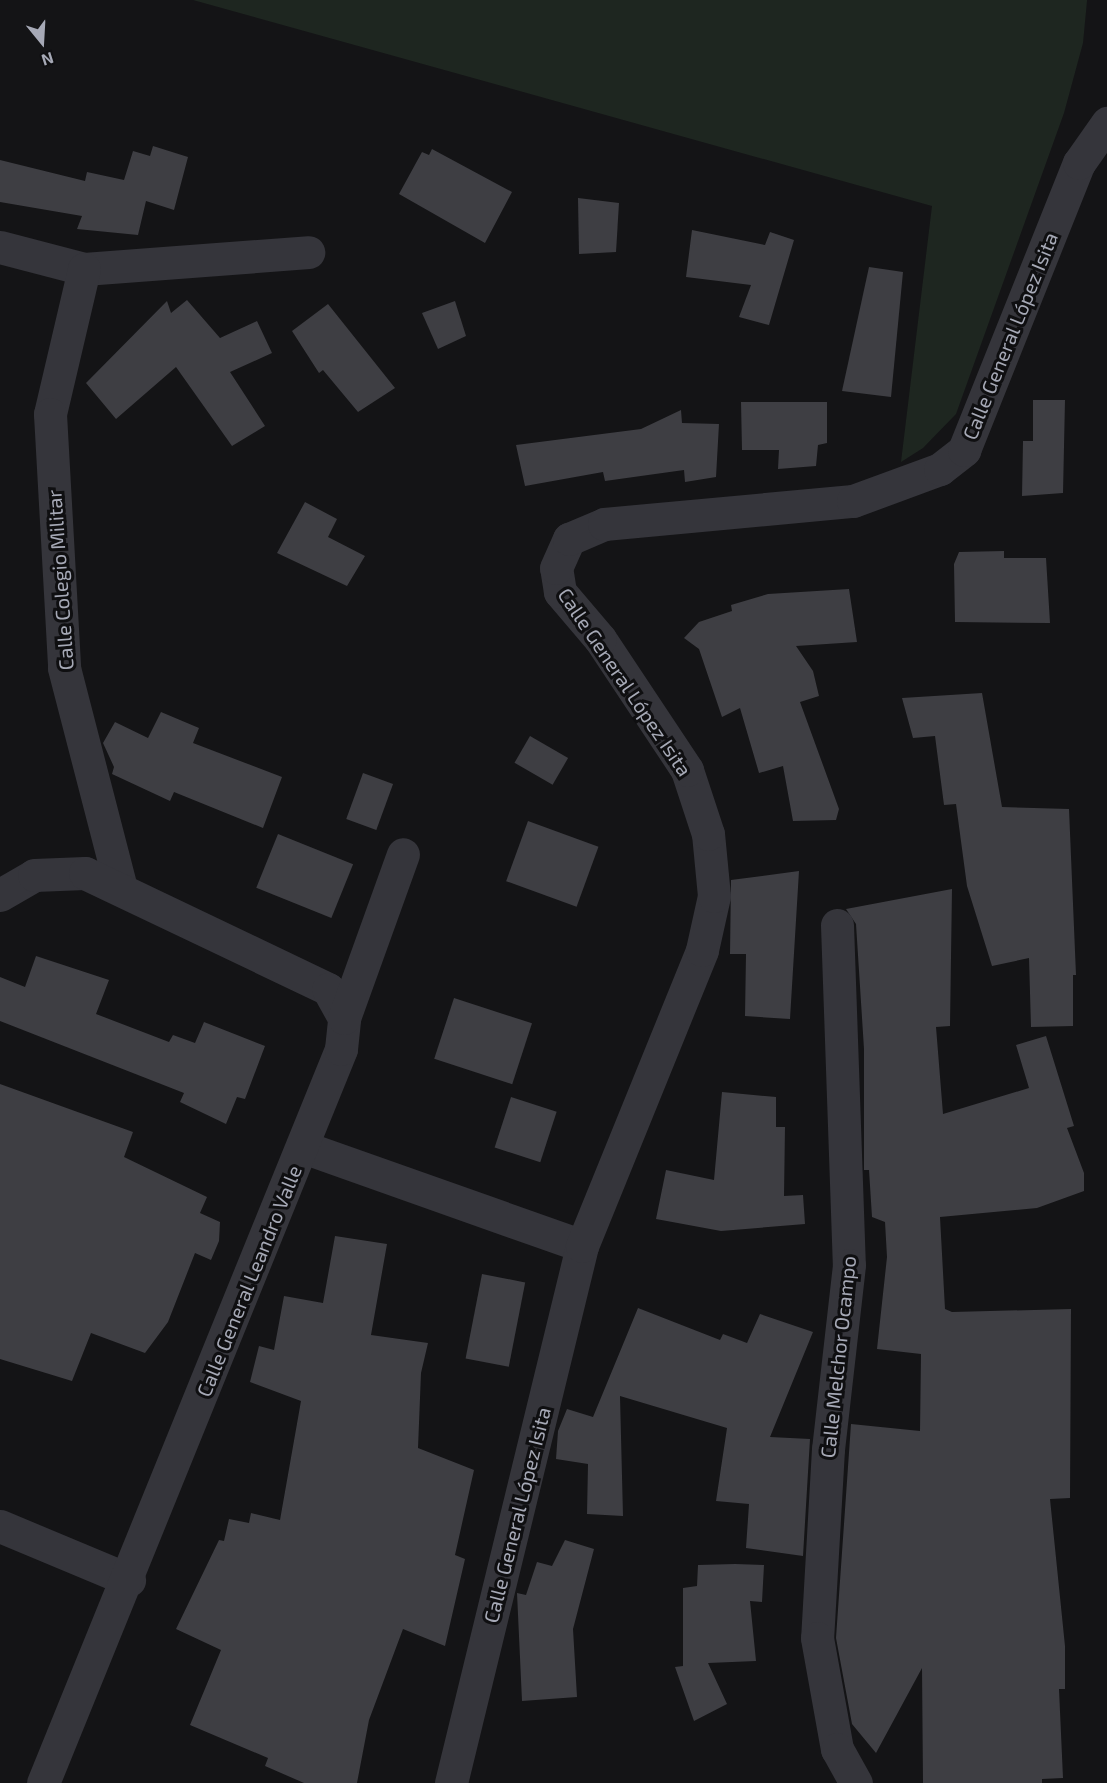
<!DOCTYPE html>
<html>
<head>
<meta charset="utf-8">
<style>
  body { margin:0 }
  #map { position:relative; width:1107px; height:1783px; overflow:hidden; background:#141416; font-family:"Exo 2",sans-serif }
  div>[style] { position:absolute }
  .green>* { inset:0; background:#1e2620 }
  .building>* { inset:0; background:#3e3e43; transform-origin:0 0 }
  .street>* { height:33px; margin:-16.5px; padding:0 16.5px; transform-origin:16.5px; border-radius:16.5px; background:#35353b }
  span { translate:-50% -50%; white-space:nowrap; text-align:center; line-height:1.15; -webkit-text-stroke:6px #0f0f11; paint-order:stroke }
  .street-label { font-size:20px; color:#a6a9b6 }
  .north { position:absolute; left:12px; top:12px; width:60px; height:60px; -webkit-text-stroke:4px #0f0f11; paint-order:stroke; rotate:162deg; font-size:16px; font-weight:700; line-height:24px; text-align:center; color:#a6a9b6 }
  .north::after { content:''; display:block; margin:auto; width:21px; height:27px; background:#a6a9b6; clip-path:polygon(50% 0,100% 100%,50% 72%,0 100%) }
</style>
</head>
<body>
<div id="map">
  <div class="green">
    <div style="clip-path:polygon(193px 0,1087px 0,1087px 1px,1083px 43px,1064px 113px,956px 414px,923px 448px,901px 462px,932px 206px)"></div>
  </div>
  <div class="building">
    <div style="clip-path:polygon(153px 146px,188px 157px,174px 210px,146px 201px,138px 235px,77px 229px,82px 216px,0 202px,0 160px,85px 181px,87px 172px,124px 180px,133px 151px,150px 156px)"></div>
    <div style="clip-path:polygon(432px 149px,512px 192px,485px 243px,399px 194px,422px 152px,429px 155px)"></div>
    <div style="clip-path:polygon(578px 198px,619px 203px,616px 252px,579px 254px)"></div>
    <div style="clip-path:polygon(692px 230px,765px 245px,770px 232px,794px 240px,769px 325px,739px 317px,751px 285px,686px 277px)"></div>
    <div style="clip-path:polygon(869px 267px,903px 272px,891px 397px,842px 391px)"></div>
    <div style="clip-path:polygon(187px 300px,220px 338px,257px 321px,272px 353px,230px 372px,265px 426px,232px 446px,176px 367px,116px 419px,86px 383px,167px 301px,171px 313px)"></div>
    <div style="clip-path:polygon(455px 301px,466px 336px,438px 349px,422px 313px)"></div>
    <div style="clip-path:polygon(328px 304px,395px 388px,358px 412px,323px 370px,319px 373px,292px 331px)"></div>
    <div style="clip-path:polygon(1033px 400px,1065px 400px,1063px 493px,1022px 496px,1023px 441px,1033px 441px)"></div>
    <div style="clip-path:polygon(741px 402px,827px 402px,827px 443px,818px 445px,816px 466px,778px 469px,779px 450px,742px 450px)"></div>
    <div style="clip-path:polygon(681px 410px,682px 423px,719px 424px,716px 477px,685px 482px,684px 470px,605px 481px,603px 472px,525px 486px,516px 445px,641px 429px)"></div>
    <div style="clip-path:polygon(305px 502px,337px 519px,328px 537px,365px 556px,347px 586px,277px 553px)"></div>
    <div style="clip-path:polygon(1004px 551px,1004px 558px,1046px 558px,1050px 623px,955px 622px,954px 564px,959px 552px)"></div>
    <div style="clip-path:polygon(849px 589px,857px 642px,796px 646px,813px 671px,819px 696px,800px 702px,839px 809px,836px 820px,793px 821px,783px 766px,759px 773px,740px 708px,722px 717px,699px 649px,684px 638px,699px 622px,732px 611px,731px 605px,768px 594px)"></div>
    <div style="clip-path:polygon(982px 693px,1002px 807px,1069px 809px,1076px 975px,1073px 975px,1073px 1026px,1031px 1027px,1029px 958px,992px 966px,967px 886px,956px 804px,944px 805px,935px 736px,913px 738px,902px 698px)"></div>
    <div style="clip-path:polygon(161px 712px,199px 728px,193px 743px,282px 777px,263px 828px,174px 792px,170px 801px,112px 774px,114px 767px,103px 743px,115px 722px,148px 738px)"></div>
    <div style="left:530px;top:736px;width:44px;height:31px;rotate:30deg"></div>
    <div style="left:363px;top:773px;width:32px;height:49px;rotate:20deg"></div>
    <div style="left:528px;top:821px;width:75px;height:64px;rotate:20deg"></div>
    <div style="left:278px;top:834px;width:81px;height:58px;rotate:22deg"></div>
    <div style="clip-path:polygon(799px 871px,790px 1019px,745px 1016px,746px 954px,730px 954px,731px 880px)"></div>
    <div style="clip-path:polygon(952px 889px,950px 1026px,936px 1027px,943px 1114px,1029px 1088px,1016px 1045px,1046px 1036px,1074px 1126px,1067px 1128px,1084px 1173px,1084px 1191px,1037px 1208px,940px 1217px,945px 1309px,952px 1312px,1071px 1309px,1070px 1498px,1050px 1499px,1065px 1646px,1065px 1689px,1059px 1689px,1063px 1778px,1042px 1779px,1042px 1783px,923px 1783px,922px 1668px,876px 1753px,852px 1724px,836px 1638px,851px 1424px,920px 1431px,921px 1354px,877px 1349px,887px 1257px,885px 1222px,872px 1217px,869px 1170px,864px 1170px,864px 1049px,856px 924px,846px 909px)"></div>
    <div style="clip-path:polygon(36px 956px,109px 980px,96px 1014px,169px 1042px,173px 1035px,195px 1043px,204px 1022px,265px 1046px,245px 1099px,237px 1097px,226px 1124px,180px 1102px,184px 1093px,0 1021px,0 977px,25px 987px)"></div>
    <div style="left:454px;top:998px;width:82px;height:64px;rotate:18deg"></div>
    <div style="clip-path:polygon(0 1084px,133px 1132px,124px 1157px,207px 1197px,200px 1213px,220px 1222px,219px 1241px,211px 1260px,195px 1253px,168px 1322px,145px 1353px,91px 1333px,72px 1381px,0 1359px)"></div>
    <div style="clip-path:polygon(722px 1092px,776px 1097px,776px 1127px,785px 1127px,784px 1196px,803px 1195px,805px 1224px,721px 1231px,656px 1219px,666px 1170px,714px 1180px)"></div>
    <div style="left:511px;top:1097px;width:48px;height:53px;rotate:18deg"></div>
    <div style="clip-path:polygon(335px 1236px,387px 1244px,371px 1335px,428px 1343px,421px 1373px,418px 1448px,474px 1470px,455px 1555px,465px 1559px,445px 1646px,403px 1629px,369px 1720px,357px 1783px,304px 1783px,265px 1766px,268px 1758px,190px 1725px,221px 1650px,176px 1629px,219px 1540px,224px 1541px,229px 1519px,249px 1523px,251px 1513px,280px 1520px,301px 1401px,250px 1382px,259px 1346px,274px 1350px,284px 1296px,323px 1303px)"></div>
    <div style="left:482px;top:1274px;width:44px;height:86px;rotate:11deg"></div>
    <div style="clip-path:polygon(638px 1308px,720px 1340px,723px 1334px,747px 1343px,760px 1314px,813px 1332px,770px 1437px,810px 1439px,803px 1556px,746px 1548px,749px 1504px,716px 1501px,727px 1428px,620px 1396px,623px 1516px,587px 1514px,588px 1464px,556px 1459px,558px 1431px,567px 1409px,593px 1417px)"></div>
    <div style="clip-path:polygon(565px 1540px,594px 1549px,573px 1629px,577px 1697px,522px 1701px,517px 1593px,526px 1595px,537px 1562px,552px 1566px)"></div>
    <div style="clip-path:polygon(735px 1564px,764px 1565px,762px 1602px,750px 1601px,756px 1661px,708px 1663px,727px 1704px,694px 1721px,675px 1667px,683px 1666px,683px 1588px,697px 1586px,698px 1565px)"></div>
  </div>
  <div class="street">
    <div style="left:0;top:247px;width:87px;rotate:14.7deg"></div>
    <div style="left:84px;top:269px;width:225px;rotate:-4.3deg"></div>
    <div style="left:84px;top:269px;width:149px;rotate:103.2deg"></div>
    <div style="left:50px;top:414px;width:254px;rotate:86.8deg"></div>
    <div style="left:64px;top:668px;width:228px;rotate:75.5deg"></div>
    <div style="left:0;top:895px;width:39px;rotate:-30deg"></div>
    <div style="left:34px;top:875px;width:51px;rotate:-2.2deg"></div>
    <div style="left:85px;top:873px;width:269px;rotate:25.5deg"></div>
    <div style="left:328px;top:989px;width:33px;rotate:61deg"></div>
    <div style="left:837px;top:925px;width:340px;rotate:88deg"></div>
    <div style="left:849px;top:1265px;width:185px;rotate:96.5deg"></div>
    <div style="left:828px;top:1449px;width:189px;rotate:93.3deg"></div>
    <div style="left:817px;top:1638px;width:113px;rotate:79.8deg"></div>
    <div style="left:837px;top:1749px;width:39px;rotate:61deg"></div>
    <div style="left:303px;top:1147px;width:296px;rotate:19.5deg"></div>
    <div style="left:0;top:1526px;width:140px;rotate:22.7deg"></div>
    <div style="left:43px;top:1783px;width:792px;rotate:-67.9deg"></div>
    <div style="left:341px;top:1049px;width:31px;rotate:-84deg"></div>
    <div style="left:344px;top:1018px;width:174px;rotate:-70.2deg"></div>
    <div style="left:451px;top:1783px;width:553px;rotate:-76.29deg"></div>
    <div style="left:582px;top:1246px;width:319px;rotate:-67.9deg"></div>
    <div style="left:702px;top:950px;width:55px;rotate:-77.5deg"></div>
    <div style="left:714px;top:896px;width:62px;rotate:-95.5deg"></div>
    <div style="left:708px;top:834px;width:67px;rotate:-108.2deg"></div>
    <div style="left:687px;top:770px;width:157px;rotate:-123.6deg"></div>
    <div style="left:600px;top:639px;width:62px;rotate:-130.4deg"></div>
    <div style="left:560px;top:592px;width:24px;rotate:-99deg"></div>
    <div style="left:556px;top:568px;width:32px;rotate:-66deg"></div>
    <div style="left:569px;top:539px;width:38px;rotate:-23deg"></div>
    <div style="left:604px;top:524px;width:250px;rotate:-5.3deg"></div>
    <div style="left:853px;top:501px;width:93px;rotate:-20.2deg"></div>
    <div style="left:940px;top:469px;width:31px;rotate:-38deg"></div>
    <div style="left:964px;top:450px;width:309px;rotate:-68.2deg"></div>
    <div style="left:1079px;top:163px;width:49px;rotate:-55deg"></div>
  </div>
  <div class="street-label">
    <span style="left:1010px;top:336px;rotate:-68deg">Calle General López Isita</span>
    <span style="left:60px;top:580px;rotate:-94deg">Calle Colegio Militar</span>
    <span style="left:625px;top:682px;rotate:56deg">Calle General López Isita</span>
    <span style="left:249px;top:1281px;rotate:-68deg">Calle General Leandro Valle</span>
    <span style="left:838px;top:1357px;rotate:-84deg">Calle Melchor Ocampo</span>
    <span style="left:517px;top:1515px;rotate:-76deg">Calle General López Isita</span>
  </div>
  <div class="north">N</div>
</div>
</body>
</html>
